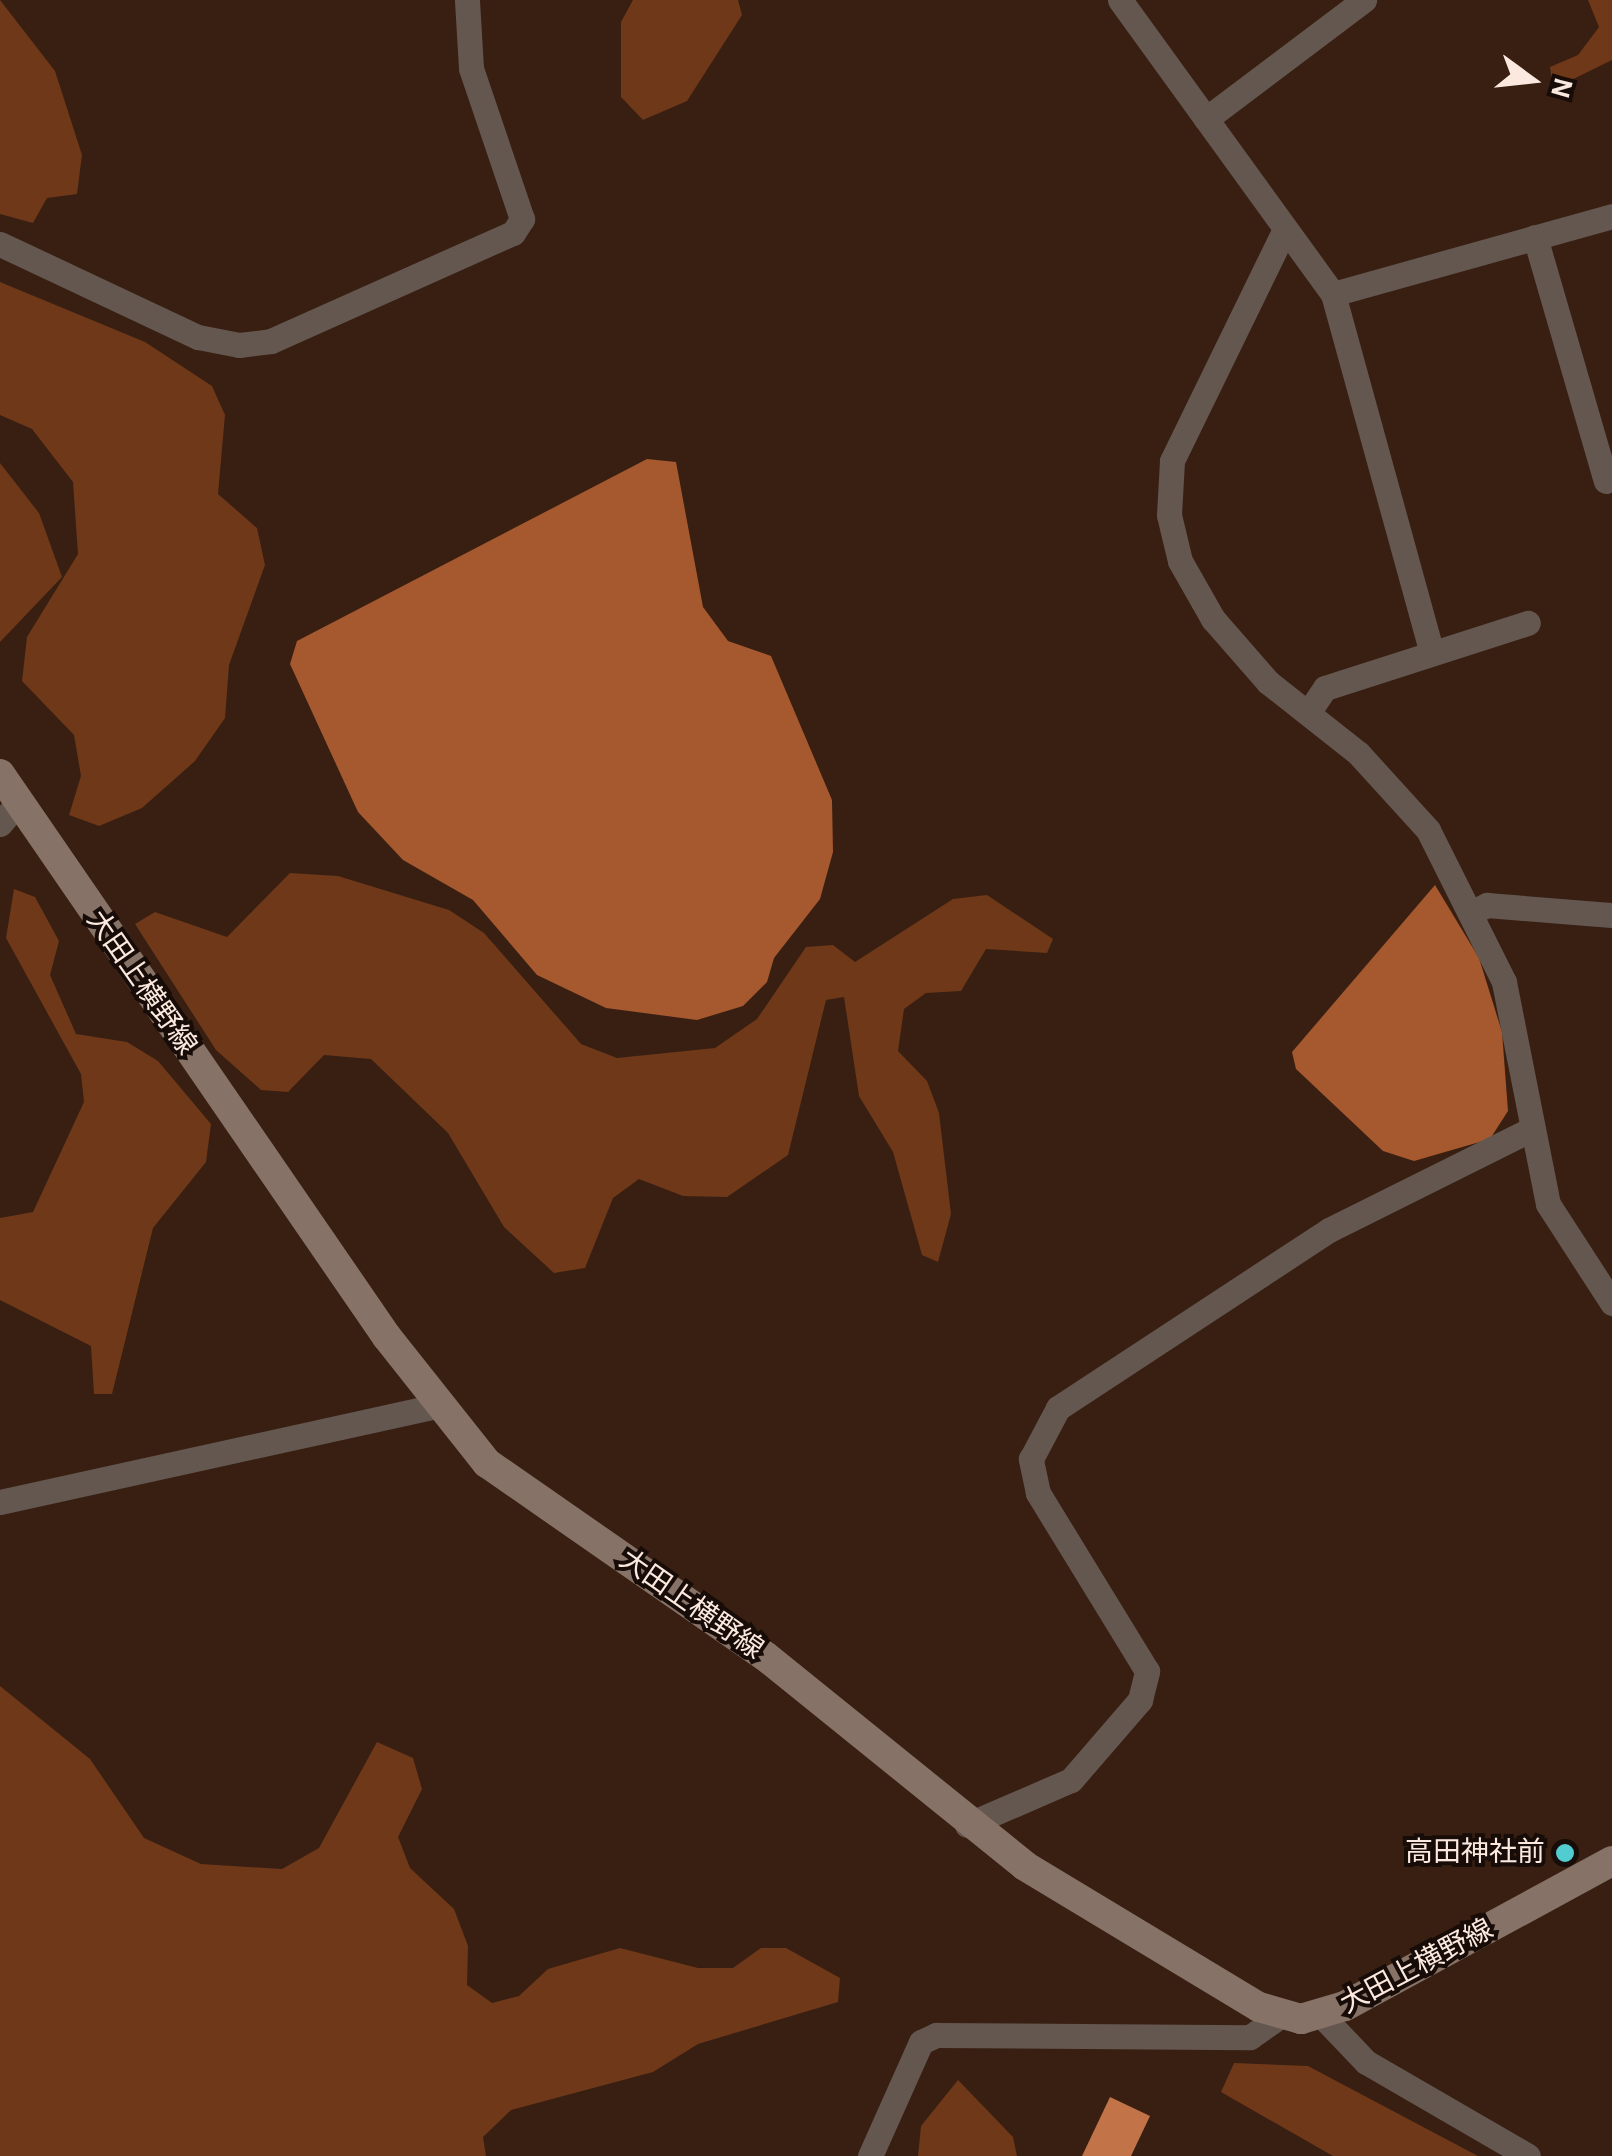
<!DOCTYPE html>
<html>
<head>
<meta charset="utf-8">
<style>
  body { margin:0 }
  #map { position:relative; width:1612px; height:2156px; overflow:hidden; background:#381f12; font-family:"Alegreya Sans","Noto Sans JP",sans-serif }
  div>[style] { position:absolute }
  .green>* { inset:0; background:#6e3819 }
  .water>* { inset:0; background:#a6592e }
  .building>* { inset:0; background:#c27348 }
  .street>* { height:25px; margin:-12.5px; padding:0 12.5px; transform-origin:12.5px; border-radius:12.5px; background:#645750 }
  .secondary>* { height:30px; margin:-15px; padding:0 15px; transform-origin:15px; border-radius:15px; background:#877267 }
  .dots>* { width:28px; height:28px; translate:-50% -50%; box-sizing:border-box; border:5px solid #170c07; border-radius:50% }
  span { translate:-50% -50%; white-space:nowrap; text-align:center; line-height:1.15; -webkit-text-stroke:8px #170c07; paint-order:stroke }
  .street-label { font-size:28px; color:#fbe9e0 }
  .poi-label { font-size:28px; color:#fbe9e0 }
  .right { translate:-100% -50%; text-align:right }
  .north { position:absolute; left:1482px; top:30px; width:100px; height:100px; -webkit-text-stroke:8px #170c07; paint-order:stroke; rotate:105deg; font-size:28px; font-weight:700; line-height:40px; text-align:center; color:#fbe9e0 }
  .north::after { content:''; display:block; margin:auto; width:35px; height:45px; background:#fbe9e0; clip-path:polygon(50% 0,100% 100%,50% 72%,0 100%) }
</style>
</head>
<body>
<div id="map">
  <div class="green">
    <div style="clip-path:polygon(0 0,55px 71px,82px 155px,77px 194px,47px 198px,33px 223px,0 214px)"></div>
    <div style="clip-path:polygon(633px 0,738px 0,742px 15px,687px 101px,643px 120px,621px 97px,621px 22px)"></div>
    <div style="clip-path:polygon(1588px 0,1612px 0,1612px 60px,1553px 89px,1550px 67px,1578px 55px,1599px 27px)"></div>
    <div style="clip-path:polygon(0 282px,145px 342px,212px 386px,225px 415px,218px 494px,257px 528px,265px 565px,229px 665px,225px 718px,195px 761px,142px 808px,99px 826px,69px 815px,81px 776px,74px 735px,22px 681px,27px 637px,78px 554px,73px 482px,32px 429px,0 415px)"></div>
    <div style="clip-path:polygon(0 463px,39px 513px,62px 577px,0 642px)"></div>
    <div style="clip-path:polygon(290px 873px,338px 876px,449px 910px,484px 933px,581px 1044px,617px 1058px,715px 1048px,757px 1019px,806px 947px,833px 945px,855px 962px,953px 899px,987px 895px,1053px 939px,1047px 953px,986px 949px,961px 991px,926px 993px,904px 1009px,898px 1051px,927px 1081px,939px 1113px,951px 1214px,938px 1262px,922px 1255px,893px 1152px,859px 1096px,844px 997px,826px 1000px,788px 1155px,727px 1197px,683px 1196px,639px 1179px,613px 1198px,585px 1268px,554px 1273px,504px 1227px,448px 1133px,371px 1059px,324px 1055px,288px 1092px,261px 1090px,216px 1050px,135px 924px,155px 912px,227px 937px)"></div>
    <div style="clip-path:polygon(14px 889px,35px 897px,59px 941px,50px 975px,76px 1034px,127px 1042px,158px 1061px,211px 1124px,206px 1162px,153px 1228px,112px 1394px,94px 1394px,91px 1346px,0 1300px,0 1218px,33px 1212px,84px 1102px,81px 1074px,6px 938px)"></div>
    <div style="clip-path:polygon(0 1686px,90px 1759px,144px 1838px,201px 1864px,282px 1869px,319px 1848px,377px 1742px,413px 1758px,422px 1789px,398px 1837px,410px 1868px,454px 1909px,468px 1946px,467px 1985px,492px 2003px,519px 1996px,548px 1969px,620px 1948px,698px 1968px,733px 1968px,761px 1948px,786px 1948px,840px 1978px,838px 2002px,698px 2044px,653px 2072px,511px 2110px,483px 2137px,486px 2156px,0 2156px)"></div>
    <div style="clip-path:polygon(1234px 2063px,1308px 2066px,1478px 2156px,1333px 2156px,1221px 2092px)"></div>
    <div style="clip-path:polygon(958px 2080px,1013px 2137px,1017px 2156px,918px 2156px,921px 2126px)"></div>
  </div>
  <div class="water">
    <div style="clip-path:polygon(647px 459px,676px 462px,703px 607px,728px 641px,771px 656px,832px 800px,833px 852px,820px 899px,774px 958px,767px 982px,743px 1006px,697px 1020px,606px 1008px,537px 975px,473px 900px,403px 860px,358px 812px,290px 664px,297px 641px)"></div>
    <div style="clip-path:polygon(1435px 885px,1479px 958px,1502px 1032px,1508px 1111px,1490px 1139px,1414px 1161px,1383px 1151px,1296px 1069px,1292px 1052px)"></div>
  </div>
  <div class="building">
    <div style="clip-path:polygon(1110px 2097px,1150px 2116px,1131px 2156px,1082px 2156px)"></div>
  </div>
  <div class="street">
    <div style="left:1120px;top:0;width:363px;rotate:54.1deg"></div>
    <div style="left:1333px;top:294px;width:370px;rotate:74.6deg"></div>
    <div style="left:1206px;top:119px;width:198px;rotate:-37deg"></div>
    <div style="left:1285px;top:229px;width:258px;rotate:116deg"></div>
    <div style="left:1172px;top:461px;width:54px;rotate:93.2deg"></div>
    <div style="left:1169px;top:515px;width:47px;rotate:76.6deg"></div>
    <div style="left:1180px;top:561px;width:67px;rotate:60.4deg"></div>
    <div style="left:1213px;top:619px;width:84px;rotate:48.9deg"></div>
    <div style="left:1268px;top:682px;width:115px;rotate:38.3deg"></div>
    <div style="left:1358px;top:753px;width:104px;rotate:47.7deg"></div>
    <div style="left:1428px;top:830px;width:170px;rotate:63.4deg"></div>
    <div style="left:1504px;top:982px;width:226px;rotate:78.8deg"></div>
    <div style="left:1548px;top:1204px;width:118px;rotate:57.1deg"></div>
    <div style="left:1535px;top:237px;width:254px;rotate:73.8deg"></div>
    <div style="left:0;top:244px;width:219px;rotate:25.2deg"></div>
    <div style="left:198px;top:337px;width:42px;rotate:11deg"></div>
    <div style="left:239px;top:345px;width:32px;rotate:-7deg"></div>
    <div style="left:271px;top:341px;width:265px;rotate:-24.1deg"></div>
    <div style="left:513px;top:233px;width:17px;rotate:-57deg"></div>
    <div style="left:522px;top:219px;width:159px;rotate:-108.7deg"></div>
    <div style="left:471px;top:68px;width:68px;rotate:-93.4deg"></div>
    <div style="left:1333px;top:294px;width:290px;rotate:-15.6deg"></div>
    <div style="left:1308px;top:713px;width:30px;rotate:-56deg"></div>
    <div style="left:1325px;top:688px;width:213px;rotate:-17.8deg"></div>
    <div style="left:0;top:824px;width:25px;rotate:-50deg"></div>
    <div style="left:1473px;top:912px;width:16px;rotate:-27deg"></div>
    <div style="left:1487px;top:905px;width:125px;rotate:4.6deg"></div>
    <div style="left:0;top:1502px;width:448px;rotate:-12.4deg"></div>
    <div style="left:967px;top:1825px;width:113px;rotate:-23.4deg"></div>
    <div style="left:1071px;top:1780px;width:106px;rotate:-49.2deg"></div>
    <div style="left:1140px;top:1700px;width:30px;rotate:-76deg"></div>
    <div style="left:1147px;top:1671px;width:209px;rotate:-121.5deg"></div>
    <div style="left:1038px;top:1493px;width:35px;rotate:-102deg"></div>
    <div style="left:1031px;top:1459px;width:58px;rotate:-62.1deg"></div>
    <div style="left:1058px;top:1408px;width:324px;rotate:-33.3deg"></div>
    <div style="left:1329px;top:1230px;width:225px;rotate:-26.5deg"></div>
    <div style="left:1323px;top:2017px;width:62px;rotate:46.3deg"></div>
    <div style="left:1366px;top:2062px;width:187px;rotate:30.1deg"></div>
    <div style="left:870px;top:2156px;width:125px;rotate:-65.9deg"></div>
    <div style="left:921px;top:2042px;width:17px;rotate:-25deg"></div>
    <div style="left:936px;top:2035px;width:314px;rotate:0.4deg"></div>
    <div style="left:1250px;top:2037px;width:37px;rotate:-35deg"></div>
  </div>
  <div class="secondary">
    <div style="left:0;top:774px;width:683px;rotate:55.5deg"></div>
    <div style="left:387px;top:1337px;width:161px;rotate:51.6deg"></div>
    <div style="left:487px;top:1463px;width:338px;rotate:34.8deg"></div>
    <div style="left:765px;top:1656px;width:334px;rotate:38.9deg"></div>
    <div style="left:1025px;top:1866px;width:273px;rotate:31.1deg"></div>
    <div style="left:1259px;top:2007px;width:44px;rotate:15.9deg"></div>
    <div style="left:1301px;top:2019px;width:46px;rotate:-16.5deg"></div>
    <div style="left:1345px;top:2006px;width:304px;rotate:-28.5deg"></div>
  </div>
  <div class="dots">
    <div style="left:1565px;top:1853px;background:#52ccd0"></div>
  </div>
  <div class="street-label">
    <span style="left:141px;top:983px;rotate:55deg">大田上横野線</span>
    <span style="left:691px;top:1605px;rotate:35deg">大田上横野線</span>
    <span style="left:1417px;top:1967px;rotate:-28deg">大田上横野線</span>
  </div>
  <div class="poi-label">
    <span class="right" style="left:1545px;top:1853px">高田神社前</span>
  </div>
  <div class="north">N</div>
</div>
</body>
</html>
